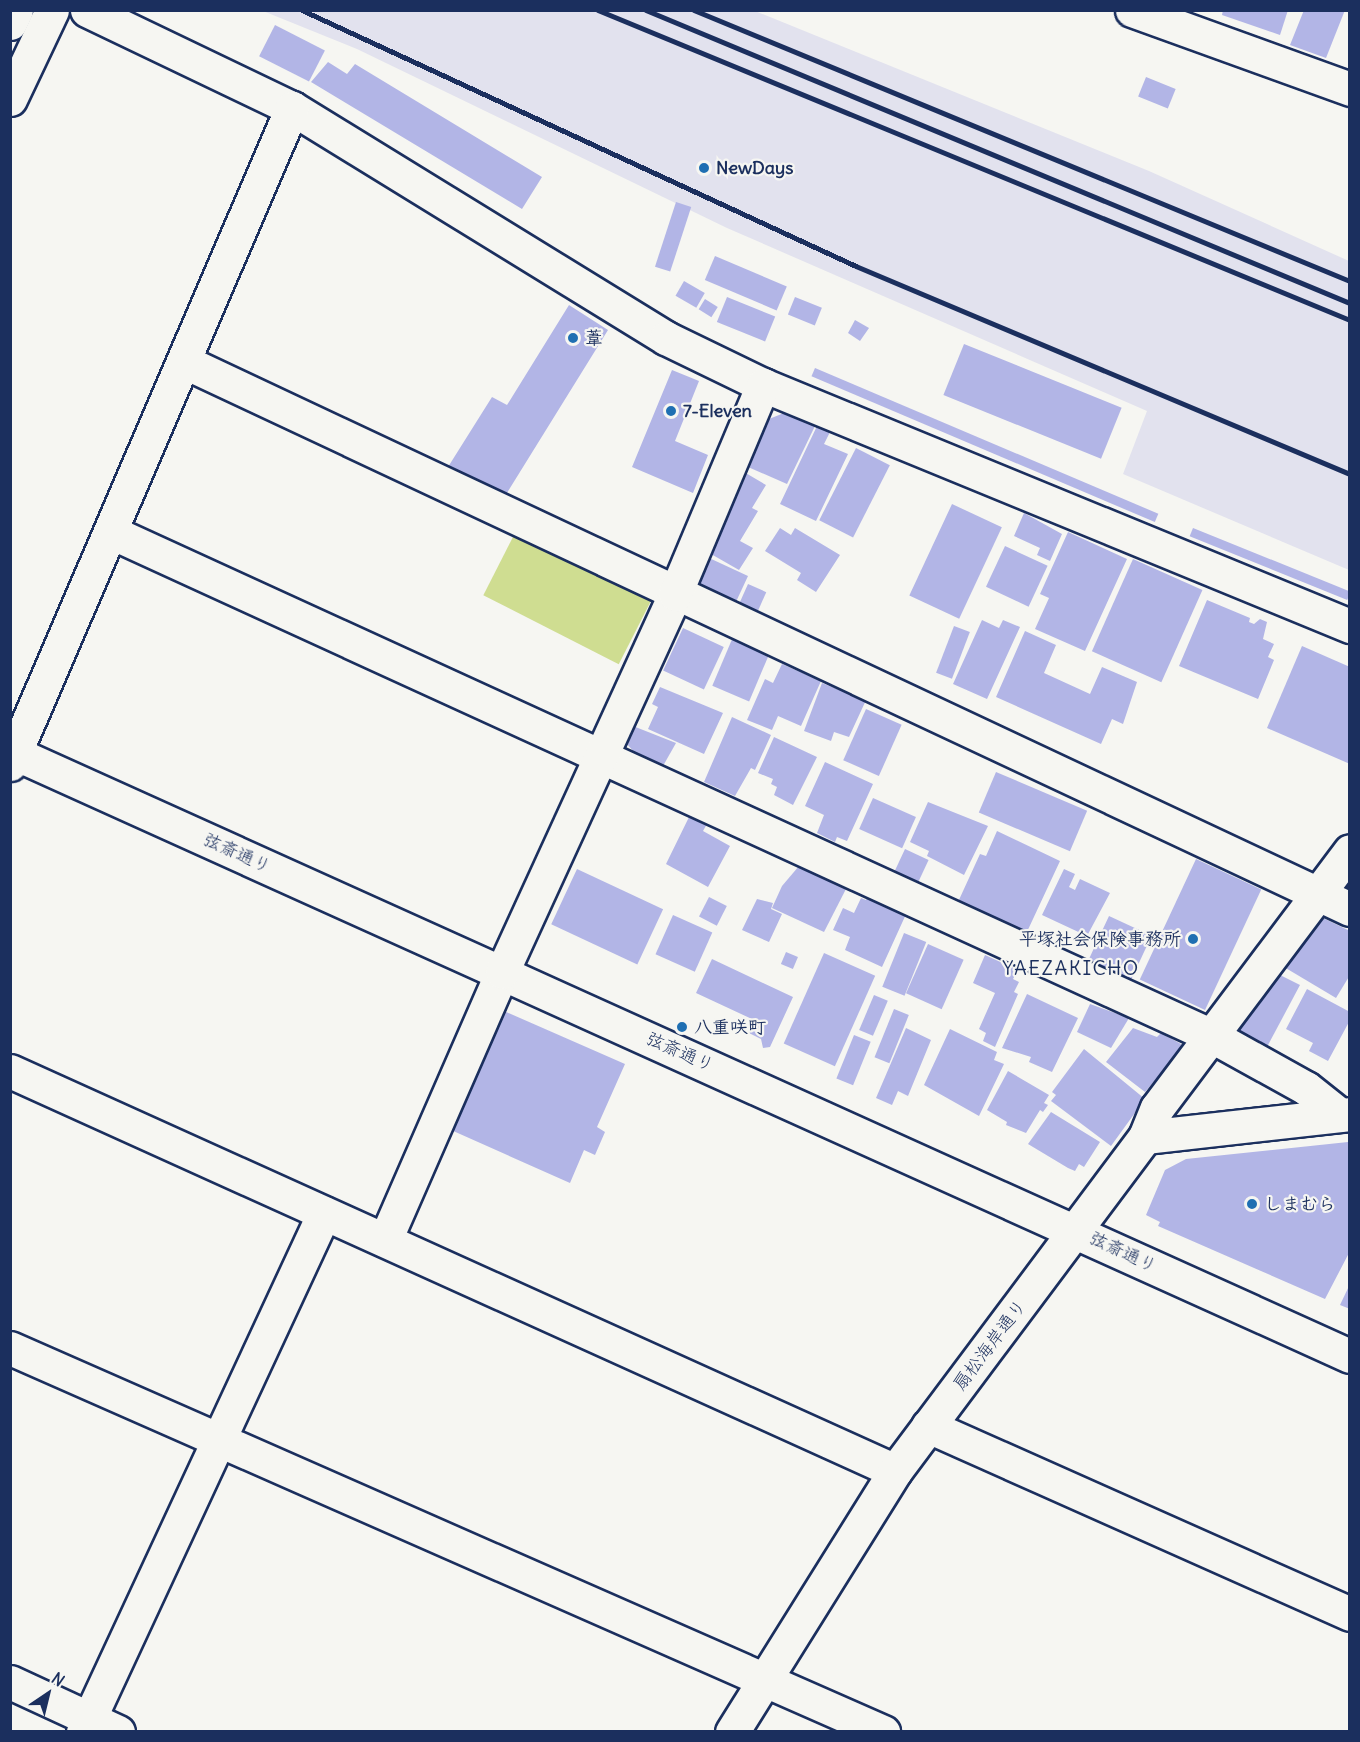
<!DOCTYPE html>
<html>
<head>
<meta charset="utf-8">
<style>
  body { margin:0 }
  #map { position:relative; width:1360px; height:1742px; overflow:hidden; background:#f6f6f2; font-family:Delius,"Klee One",sans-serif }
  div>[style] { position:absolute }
  .built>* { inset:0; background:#e2e2ee }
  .green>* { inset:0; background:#cfdd91; transform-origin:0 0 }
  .building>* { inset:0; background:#b2b5e6; transform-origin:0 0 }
  .roads { filter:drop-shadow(2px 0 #1b2f5e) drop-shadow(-2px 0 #1b2f5e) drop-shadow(0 2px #1b2f5e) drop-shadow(0 -2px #1b2f5e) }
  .minor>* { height:33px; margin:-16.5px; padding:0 16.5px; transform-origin:16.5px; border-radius:16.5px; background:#f6f6f2 }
  .rail>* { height:4.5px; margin:-2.25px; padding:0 2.25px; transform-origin:2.25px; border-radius:2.25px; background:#1b2f5e }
  .dots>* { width:16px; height:16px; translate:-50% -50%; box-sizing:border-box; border:3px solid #f6f6f2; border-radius:50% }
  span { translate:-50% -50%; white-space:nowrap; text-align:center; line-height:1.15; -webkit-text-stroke:4.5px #f6f6f2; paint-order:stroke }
  .poi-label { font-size:18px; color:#1b2f5e; font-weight:700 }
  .left { translate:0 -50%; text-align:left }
  .right { translate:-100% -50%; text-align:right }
  .street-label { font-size:18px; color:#1b2f5e }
  .neighbourhood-label { font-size:20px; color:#1b2f5e; letter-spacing:1.5px }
  .frame { position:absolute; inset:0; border:12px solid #1b2f5e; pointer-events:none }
  .north { position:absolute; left:18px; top:1664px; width:60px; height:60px; -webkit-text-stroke:4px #f6f6f2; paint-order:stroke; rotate:35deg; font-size:16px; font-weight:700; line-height:24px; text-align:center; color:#1b2f5e }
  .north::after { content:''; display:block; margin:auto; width:21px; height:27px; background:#1b2f5e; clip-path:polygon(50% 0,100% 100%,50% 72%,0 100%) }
</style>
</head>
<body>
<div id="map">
  <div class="built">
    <div style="clip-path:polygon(263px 11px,755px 11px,1149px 171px,1349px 261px,1349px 570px,1123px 474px,1147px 411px,727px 228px,357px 49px)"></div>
  </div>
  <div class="green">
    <div style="left:516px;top:531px;width:152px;height:72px;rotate:27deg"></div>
  </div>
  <div class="building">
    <div style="clip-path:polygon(1223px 10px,1288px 10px,1280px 35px,1222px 15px)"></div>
    <div style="clip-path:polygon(1304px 10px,1345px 10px,1326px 58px,1290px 45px)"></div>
    <div style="left:275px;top:25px;width:56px;height:35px;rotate:27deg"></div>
    <div style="clip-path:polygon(328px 62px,347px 74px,355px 64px,542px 177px,522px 209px,311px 82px)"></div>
    <div style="left:1146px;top:77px;width:32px;height:21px;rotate:22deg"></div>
    <div style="left:676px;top:202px;width:16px;height:68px;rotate:18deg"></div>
    <div style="left:715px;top:256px;width:78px;height:26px;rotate:23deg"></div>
    <div style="left:684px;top:281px;width:24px;height:17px;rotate:30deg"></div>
    <div style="left:727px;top:297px;width:52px;height:27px;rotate:22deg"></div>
    <div style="left:795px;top:297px;width:29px;height:19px;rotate:22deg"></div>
    <div style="left:705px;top:299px;width:15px;height:12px;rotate:32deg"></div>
    <div style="clip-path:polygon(569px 305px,608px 330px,502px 501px,448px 467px,492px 397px,507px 405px)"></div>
    <div style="clip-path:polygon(855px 320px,869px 328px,860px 341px,848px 333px)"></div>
    <div style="left:964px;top:344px;width:170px;height:55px;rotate:22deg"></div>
    <div style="left:815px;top:368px;width:373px;height:9px;rotate:23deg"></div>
    <div style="clip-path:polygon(672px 370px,699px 381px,675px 441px,708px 455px,693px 493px,632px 467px)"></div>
    <div style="clip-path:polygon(784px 413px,815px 426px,787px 484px,748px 467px,769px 419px)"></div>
    <div style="clip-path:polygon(817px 426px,830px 432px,824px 444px,848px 454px,816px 521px,780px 504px)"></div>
    <div style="left:856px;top:448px;width:38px;height:81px;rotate:27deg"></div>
    <div style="clip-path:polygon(744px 472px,766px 485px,752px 508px,758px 511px,740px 541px,753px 548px,739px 570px,711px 554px)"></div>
    <div style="left:952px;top:504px;width:55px;height:101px;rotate:25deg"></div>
    <div style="clip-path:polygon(1024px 513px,1062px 534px,1050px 561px,1037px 555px,1040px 548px,1014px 536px)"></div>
    <div style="clip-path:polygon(780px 528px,791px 535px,795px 528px,840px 555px,816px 592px,797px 580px,801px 573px,765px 551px)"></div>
    <div style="left:1193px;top:528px;width:170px;height:9px;rotate:22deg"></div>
    <div style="clip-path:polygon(1068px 532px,1127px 559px,1085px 651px,1035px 629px,1049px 598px,1040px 594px)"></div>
    <div style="left:1005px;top:546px;width:47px;height:45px;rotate:25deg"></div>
    <div style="clip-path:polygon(707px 557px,748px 576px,735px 604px,699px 587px,696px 580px)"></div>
    <div style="left:1133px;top:559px;width:76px;height:101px;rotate:24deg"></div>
    <div style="left:748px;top:584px;width:20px;height:25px;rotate:24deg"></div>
    <div style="clip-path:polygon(1207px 600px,1250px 618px,1249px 622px,1254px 624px,1260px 619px,1267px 622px,1263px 639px,1274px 644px,1268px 657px,1274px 660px,1258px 699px,1179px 666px)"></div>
    <div style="clip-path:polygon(982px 620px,999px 628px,1003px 620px,1020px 627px,987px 699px,953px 684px)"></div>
    <div style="left:954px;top:626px;width:17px;height:50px;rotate:21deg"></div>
    <div style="left:683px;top:628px;width:45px;height:47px;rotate:25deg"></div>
    <div style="clip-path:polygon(1025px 631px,1056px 645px,1044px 673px,1090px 694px,1102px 667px,1137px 682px,1123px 724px,1112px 719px,1101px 744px,996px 697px)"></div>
    <div style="left:733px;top:637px;width:40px;height:53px;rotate:23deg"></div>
    <div style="clip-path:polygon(1302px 646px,1350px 667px,1350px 764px,1267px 728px)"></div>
    <div style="clip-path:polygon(782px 664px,821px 681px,801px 726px,778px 716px,772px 730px,747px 720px,765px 679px,773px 683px)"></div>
    <div style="clip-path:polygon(822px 683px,842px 691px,844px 687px,867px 698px,849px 737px,834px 732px,831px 741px,804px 731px)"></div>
    <div style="clip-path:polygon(660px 687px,723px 713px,704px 754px,648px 729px,658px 707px,652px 704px)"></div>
    <div style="left:866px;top:709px;width:39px;height:56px;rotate:24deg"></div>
    <div style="clip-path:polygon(732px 717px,771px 735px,755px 770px,751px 768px,735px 796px,704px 782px)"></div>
    <div style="clip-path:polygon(633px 726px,676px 743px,663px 766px,635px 753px,626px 743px)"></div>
    <div style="clip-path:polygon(774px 737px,817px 757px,793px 805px,774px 795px,777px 787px,771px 784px,773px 779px,758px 773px)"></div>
    <div style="clip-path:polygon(825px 762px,873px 784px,847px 841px,837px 837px,835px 842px,817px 833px,824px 815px,805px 806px)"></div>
    <div style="left:996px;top:772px;width:99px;height:44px;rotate:23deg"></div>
    <div style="left:873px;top:798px;width:47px;height:34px;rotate:24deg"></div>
    <div style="clip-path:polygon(928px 802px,988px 826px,964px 875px,927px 856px,929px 851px,910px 842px)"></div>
    <div style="clip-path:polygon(691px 813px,708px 822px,703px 831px,730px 846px,708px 887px,666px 864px)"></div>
    <div style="clip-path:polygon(997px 831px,1060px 861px,1026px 934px,958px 902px,980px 854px,986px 856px)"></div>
    <div style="left:905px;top:849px;width:26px;height:27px;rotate:25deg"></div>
    <div style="left:1196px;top:859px;width:72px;height:133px;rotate:25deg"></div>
    <div style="clip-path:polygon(799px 866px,847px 887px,824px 932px,772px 908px,782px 886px)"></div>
    <div style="left:577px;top:869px;width:95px;height:61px;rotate:25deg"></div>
    <div style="clip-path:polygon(1064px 869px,1075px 874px,1069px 887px,1075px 890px,1080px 879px,1110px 893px,1087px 936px,1042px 915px)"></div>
    <div style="clip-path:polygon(869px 894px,907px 912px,882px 967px,845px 950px,850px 937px,833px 930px,843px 908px,854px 913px,861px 898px,866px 900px)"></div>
    <div style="left:709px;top:897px;width:20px;height:22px;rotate:27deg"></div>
    <div style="clip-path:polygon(757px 899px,773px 903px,771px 909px,782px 914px,769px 942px,742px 930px)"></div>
    <div style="left:673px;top:915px;width:43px;height:43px;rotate:24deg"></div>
    <div style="left:1109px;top:916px;width:47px;height:51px;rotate:25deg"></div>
    <div style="clip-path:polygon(1323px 918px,1350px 931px,1350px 975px,1336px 998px,1284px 967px)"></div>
    <div style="left:904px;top:933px;width:24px;height:58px;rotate:22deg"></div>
    <div style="left:928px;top:944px;width:39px;height:54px;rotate:24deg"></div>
    <div style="left:786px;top:952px;width:13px;height:13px;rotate:23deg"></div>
    <div style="left:824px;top:953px;width:56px;height:99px;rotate:24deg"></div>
    <div style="clip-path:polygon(985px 955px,1018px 970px,1013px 979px,1019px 982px,1014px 992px,1018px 994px,995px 1047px,983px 1041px,986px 1033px,979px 1029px,995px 993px,973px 983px)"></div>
    <div style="clip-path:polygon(712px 959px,793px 997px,770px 1047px,763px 1048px,761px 1039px,749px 1033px,754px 1020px,696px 993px)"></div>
    <div style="clip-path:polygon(1278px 974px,1300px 985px,1267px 1047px,1240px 1036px,1237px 1026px)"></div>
    <div style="clip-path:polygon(1307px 989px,1350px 1012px,1350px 1020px,1328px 1061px,1309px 1051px,1313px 1043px,1286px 1029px)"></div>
    <div style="clip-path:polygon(1027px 994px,1078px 1018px,1052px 1072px,1029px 1062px,1031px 1057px,1002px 1048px)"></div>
    <div style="left:874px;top:995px;width:15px;height:38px;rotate:23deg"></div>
    <div style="clip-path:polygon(1090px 1004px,1129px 1018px,1111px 1048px,1077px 1032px)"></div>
    <div style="left:894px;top:1009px;width:16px;height:52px;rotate:22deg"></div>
    <div style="clip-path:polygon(504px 1011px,625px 1064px,597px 1127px,605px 1132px,595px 1155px,584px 1150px,570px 1183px,451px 1130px)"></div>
    <div style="clip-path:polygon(906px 1028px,931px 1040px,908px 1096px,898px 1091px,892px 1105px,876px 1098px)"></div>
    <div style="clip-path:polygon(1133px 1028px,1157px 1037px,1161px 1033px,1181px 1044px,1180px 1051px,1145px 1092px,1106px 1062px)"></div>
    <div style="clip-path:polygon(950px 1029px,997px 1052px,994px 1060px,1004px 1064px,979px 1116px,924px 1085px)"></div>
    <div style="left:854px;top:1035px;width:18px;height:47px;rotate:22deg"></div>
    <div style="clip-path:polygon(1084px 1049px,1145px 1099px,1111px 1146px,1051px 1101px,1056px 1095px,1052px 1092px)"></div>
    <div style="clip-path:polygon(1008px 1071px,1049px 1095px,1044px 1103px,1048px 1105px,1043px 1112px,1040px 1110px,1026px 1133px,1006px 1125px,1007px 1122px,987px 1110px)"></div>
    <div style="clip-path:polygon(1051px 1112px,1100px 1142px,1084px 1167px,1079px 1164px,1075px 1171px,1068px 1168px,1028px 1144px)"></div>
    <div style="clip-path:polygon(1348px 1142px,1350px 1251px,1325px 1299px,1158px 1226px,1160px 1222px,1146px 1215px,1165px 1170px,1186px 1159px)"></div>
    <div style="clip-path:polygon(1350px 1284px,1350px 1309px,1340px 1305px)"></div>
  </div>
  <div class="roads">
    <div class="minor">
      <div style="left:87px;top:10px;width:227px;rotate:25.6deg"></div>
      <div style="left:292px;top:108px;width:439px;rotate:31.6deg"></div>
      <div style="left:666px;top:338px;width:108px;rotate:25.9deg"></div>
      <div style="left:763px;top:385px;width:635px;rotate:22.32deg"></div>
      <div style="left:1132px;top:10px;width:232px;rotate:19.9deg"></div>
      <div style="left:10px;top:23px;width:14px;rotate:-65deg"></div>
      <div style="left:10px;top:99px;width:98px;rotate:-64.7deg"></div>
      <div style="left:185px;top:362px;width:1287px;rotate:25.15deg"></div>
      <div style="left:111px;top:532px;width:1211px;rotate:24.6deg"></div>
      <div style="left:1212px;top:1036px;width:107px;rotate:29deg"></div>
      <div style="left:1306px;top:1088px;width:43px;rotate:38.5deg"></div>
      <div style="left:10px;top:751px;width:1470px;rotate:24.3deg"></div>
      <div style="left:10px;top:764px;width:714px;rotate:-66.74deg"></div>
      <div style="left:10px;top:1071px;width:971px;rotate:24.32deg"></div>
      <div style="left:1145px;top:1137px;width:31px;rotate:-68deg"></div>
      <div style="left:1157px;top:1108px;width:321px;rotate:-53.1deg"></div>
      <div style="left:385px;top:1240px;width:292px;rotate:-66.4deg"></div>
      <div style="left:502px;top:972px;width:416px;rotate:-65.4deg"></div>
      <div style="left:675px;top:594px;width:227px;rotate:-67.2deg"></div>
      <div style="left:10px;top:1348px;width:954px;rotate:23.74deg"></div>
      <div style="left:928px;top:1426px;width:462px;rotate:24deg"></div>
      <div style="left:10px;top:1682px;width:119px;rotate:24.8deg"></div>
      <div style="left:83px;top:1732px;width:572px;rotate:-65.09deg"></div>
      <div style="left:732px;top:1732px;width:308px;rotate:-58deg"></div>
      <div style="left:895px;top:1471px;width:417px;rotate:-53.2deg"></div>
      <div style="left:1145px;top:1137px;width:206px;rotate:-6.4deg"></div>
    </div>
  </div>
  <div class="rail">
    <div style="left:302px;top:10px;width:610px;rotate:24.8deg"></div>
    <div style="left:856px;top:266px;width:536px;rotate:22.83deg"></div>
    <div style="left:598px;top:10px;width:813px;rotate:22.4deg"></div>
    <div style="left:646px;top:10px;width:763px;rotate:22.6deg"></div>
    <div style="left:694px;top:10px;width:710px;rotate:22.45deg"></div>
  </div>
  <div class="dots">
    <div style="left:704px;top:168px;background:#1f6fb2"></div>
    <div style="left:573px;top:338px;background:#1f6fb2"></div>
    <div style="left:671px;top:411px;background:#1f6fb2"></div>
    <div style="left:1193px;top:939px;background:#1f6fb2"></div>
    <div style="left:682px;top:1027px;background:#1f6fb2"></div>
    <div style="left:1252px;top:1204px;background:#1f6fb2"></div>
  </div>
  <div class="poi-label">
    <span class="left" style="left:716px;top:168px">NewDays</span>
    <span class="left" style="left:585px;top:338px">葦</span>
    <span class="left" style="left:683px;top:411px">7-Eleven</span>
    <span class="right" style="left:1181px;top:939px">平塚社会保険事務所</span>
    <span class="left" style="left:694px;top:1027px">八重咲町</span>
    <span class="left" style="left:1264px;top:1204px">しまむら</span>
  </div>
  <div class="street-label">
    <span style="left:237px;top:853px;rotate:24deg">弦斎通り</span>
    <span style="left:680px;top:1052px;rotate:24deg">弦斎通り</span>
    <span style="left:1123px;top:1252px;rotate:25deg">弦斎通り</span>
    <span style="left:990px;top:1345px;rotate:-53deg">扇松海岸通り</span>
  </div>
  <div class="neighbourhood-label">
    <span style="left:1071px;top:967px">YAEZAKICHO</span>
  </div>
  <div class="frame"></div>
  <div class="north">N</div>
</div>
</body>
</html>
